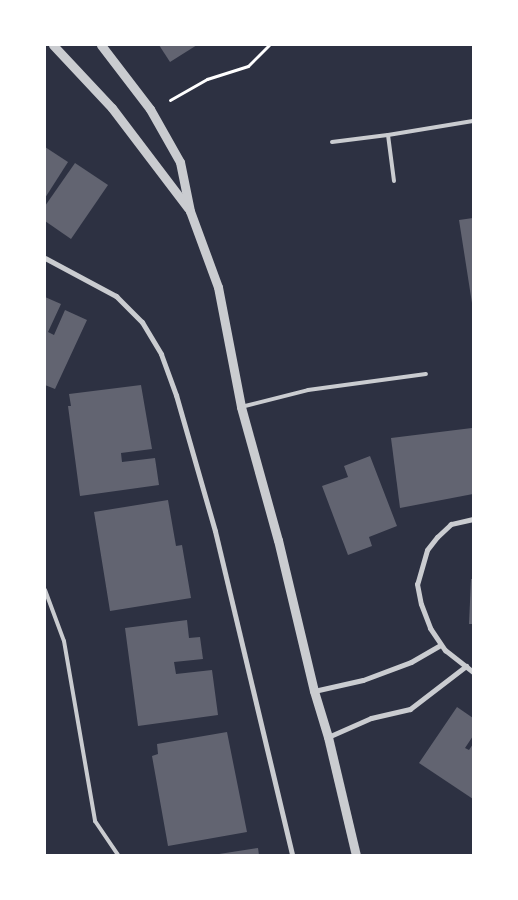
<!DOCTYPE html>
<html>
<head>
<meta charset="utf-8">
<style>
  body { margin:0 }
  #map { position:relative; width:518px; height:900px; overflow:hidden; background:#2d3142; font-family:Overpass,sans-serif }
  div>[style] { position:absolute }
  .building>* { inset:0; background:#626471 }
  .path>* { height:3px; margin:-1.5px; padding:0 1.5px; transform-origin:1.5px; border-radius:1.5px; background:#fff }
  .service>* { height:4px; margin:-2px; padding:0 2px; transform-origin:2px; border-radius:2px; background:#caccd0 }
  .minor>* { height:5px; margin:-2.5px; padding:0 2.5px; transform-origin:2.5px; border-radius:2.5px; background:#caccd0 }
  .tertiary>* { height:9px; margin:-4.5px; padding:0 4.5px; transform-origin:4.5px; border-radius:4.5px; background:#caccd0 }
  span { translate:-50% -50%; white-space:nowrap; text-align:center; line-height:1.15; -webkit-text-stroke:4.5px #fff; paint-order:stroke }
  .frame { position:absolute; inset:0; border:46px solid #fff; pointer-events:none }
</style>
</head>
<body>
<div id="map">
  <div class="building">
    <div style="clip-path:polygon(159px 45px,197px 45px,170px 62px)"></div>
    <div style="clip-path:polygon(45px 147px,68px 162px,45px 198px)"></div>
    <div style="clip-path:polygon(75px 163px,108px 185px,71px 239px,45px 221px,45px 206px)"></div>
    <div style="clip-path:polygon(473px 218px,473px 303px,472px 303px,459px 220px)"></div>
    <div style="clip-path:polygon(45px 297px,61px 304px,48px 332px,54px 335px,65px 310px,87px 320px,55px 389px,45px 385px)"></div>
    <div style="clip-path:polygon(141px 385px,152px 449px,121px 453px,122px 462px,155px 458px,159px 485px,80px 496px,68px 406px,71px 406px,69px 394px)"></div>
    <div style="clip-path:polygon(472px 428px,473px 494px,400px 508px,391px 438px)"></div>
    <div style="clip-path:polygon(370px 456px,397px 526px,369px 537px,372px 546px,348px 555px,322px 486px,348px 477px,344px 466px)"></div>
    <div style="clip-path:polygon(168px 500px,176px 546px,182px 545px,191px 598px,110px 611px,94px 512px)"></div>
    <div style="clip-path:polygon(471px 579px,473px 579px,473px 624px,469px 624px)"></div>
    <div style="clip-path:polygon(187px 620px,189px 638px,200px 637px,203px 659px,174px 662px,176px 674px,212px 670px,218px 715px,138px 726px,125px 628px)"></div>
    <div style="clip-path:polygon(457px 707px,473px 718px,473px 736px,465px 748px,469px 750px,473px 744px,473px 799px,419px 763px)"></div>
    <div style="clip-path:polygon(227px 732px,247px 832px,168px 846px,152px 756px,158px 754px,157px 744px)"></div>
    <div style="clip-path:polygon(258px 848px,259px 855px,219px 855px,219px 854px)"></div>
  </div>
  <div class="path">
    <div style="left:170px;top:100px;width:43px;rotate:-29.6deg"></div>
    <div style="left:207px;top:79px;width:43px;rotate:-17.6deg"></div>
    <div style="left:248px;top:66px;width:30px;rotate:-45deg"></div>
  </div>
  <div class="service">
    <div style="left:332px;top:142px;width:56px;rotate:-7.1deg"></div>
    <div style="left:394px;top:181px;width:46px;rotate:-97.4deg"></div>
    <div style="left:388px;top:135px;width:86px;rotate:-9.4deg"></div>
    <div style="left:241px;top:407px;width:69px;rotate:-14.2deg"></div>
    <div style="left:308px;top:390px;width:119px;rotate:-7.7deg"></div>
    <div style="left:45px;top:590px;width:54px;rotate:69.6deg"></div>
    <div style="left:64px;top:641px;width:183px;rotate:80.2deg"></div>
    <div style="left:95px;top:821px;width:41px;rotate:55.9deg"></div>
  </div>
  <div class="minor">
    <div style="left:45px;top:258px;width:81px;rotate:28.2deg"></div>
    <div style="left:116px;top:296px;width:37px;rotate:45deg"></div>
    <div style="left:142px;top:322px;width:37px;rotate:59deg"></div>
    <div style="left:161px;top:354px;width:44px;rotate:69.9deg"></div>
    <div style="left:176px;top:395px;width:141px;rotate:74deg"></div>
    <div style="left:215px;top:531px;width:333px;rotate:76.6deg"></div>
    <div style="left:473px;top:519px;width:23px;rotate:167deg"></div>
    <div style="left:451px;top:524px;width:19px;rotate:137deg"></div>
    <div style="left:437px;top:537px;width:16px;rotate:128deg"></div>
    <div style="left:427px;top:550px;width:35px;rotate:106deg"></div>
    <div style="left:417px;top:584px;width:20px;rotate:79deg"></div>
    <div style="left:421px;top:604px;width:26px;rotate:69deg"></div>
    <div style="left:430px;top:628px;width:27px;rotate:56deg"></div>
    <div style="left:445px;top:650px;width:36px;rotate:38deg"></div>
    <div style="left:314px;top:691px;width:50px;rotate:-12.7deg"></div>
    <div style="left:363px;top:680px;width:51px;rotate:-20.6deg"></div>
    <div style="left:411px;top:662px;width:34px;rotate:-30deg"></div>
    <div style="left:328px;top:737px;width:47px;rotate:-23.8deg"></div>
    <div style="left:371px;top:718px;width:40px;rotate:-13deg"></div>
    <div style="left:410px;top:709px;width:71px;rotate:-37.5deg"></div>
  </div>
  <div class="tertiary">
    <div style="left:53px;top:45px;width:86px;rotate:46.9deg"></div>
    <div style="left:112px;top:108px;width:126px;rotate:52.8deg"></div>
    <div style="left:101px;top:45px;width:81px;rotate:52.6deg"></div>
    <div style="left:150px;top:109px;width:61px;rotate:60.5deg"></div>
    <div style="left:180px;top:162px;width:50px;rotate:78.5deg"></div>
    <div style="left:190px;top:211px;width:81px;rotate:69.8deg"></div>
    <div style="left:218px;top:287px;width:122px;rotate:79.1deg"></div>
    <div style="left:241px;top:407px;width:138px;rotate:74.5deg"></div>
    <div style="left:278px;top:540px;width:155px;rotate:76.6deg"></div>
    <div style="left:314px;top:691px;width:48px;rotate:73.1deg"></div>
    <div style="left:328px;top:737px;width:121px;rotate:76.7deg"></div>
  </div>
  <div class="frame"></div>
</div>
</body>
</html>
